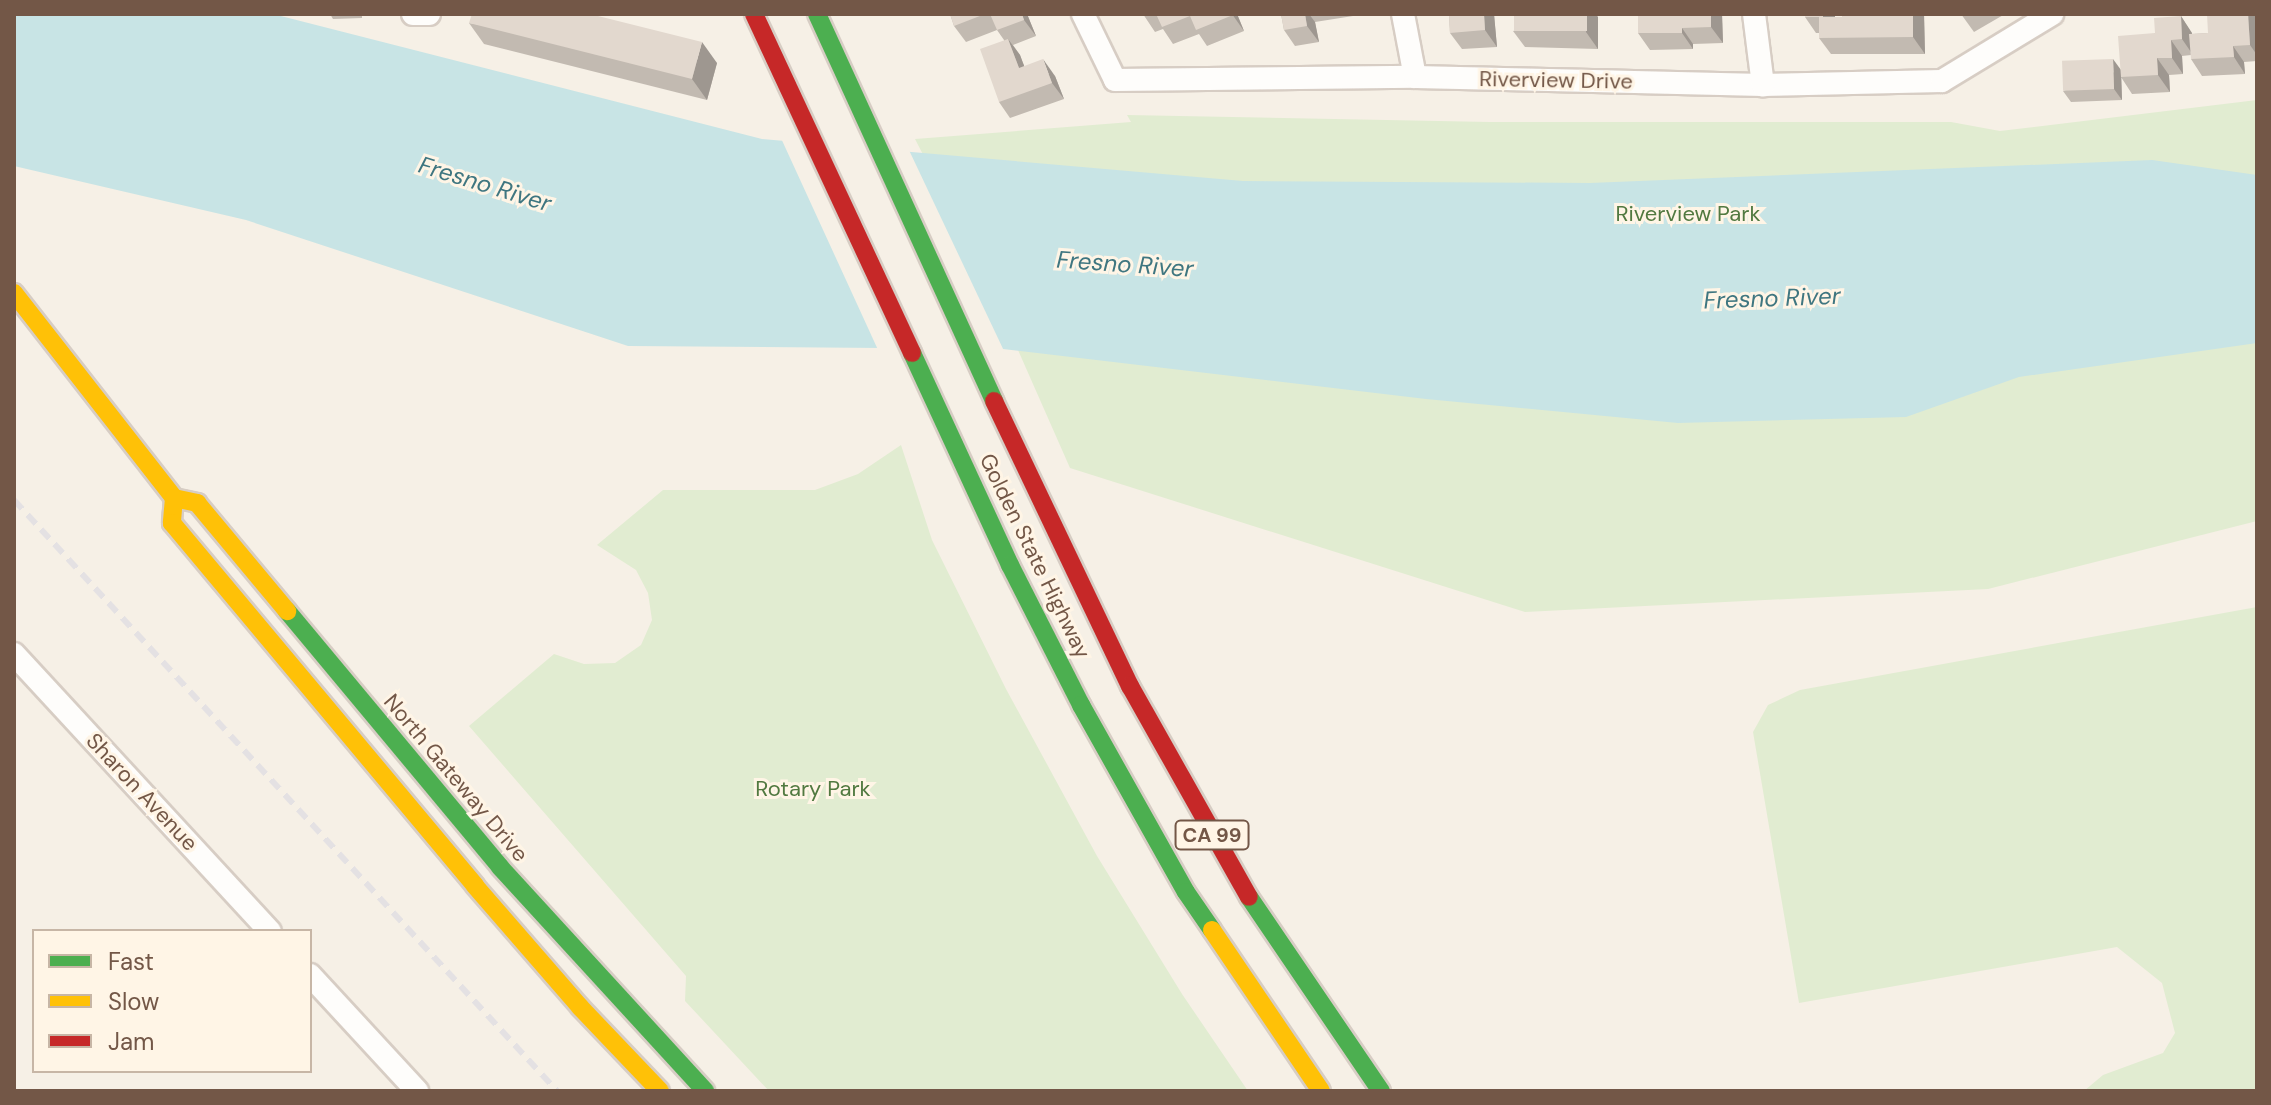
<!DOCTYPE html>
<html>
<head>
<meta charset="utf-8">
<style>
  body { margin:0 }
  #map { position:relative; width:2271px; height:1105px; overflow:hidden; background:#f6f0e6; font-family:"DM Sans",sans-serif }
  div>[style] { position:absolute }
  .green>* { inset:0; background:#e1ecd1 }
  .water>* { inset:0; background:#c8e4e5 }
  .pier>* { inset:0; background:#f6f0e6 }
  .roads { filter:drop-shadow(2px 0 #d7cdc4) drop-shadow(-2px 0 #d7cdc4) drop-shadow(0 2px #d7cdc4) drop-shadow(0 -2px #d7cdc4) }
  .street>* { height:22px; margin:-11px; padding:0 11px; transform-origin:11px; border-radius:11px; background:#fefdfb }
  .fast>* { height:18px; margin:-9px; padding:0 9px; transform-origin:9px; border-radius:9px; background:#4caf50 }
  .slow>* { height:18px; margin:-9px; padding:0 9px; transform-origin:9px; border-radius:9px; background:#ffc107 }
  .jam>* { height:18px; margin:-9px; padding:0 9px; transform-origin:9px; border-radius:9px; background:#c62828 }
  .rail>* { height:6px; margin-top:-3px; transform-origin:0; background:repeating-linear-gradient(90deg,#e4e1e3 0 12px,transparent 0 20px) }
  .wall>* { inset:0; background:#c2bab1 }
  .shaded-wall>* { inset:0; background:#9e9790 }
  .building>* { inset:0; background:#e2d8ce; transform-origin:0 0 }
  span { translate:-50% -50%; white-space:nowrap; text-align:center; line-height:1.15; -webkit-text-stroke:6px #fff5e6; paint-order:stroke }
  .shield-label span { padding:2px 6px; background:#fff5e6; border:2px solid; border-radius:6px; -webkit-text-stroke-width:0 }
  .shield-label { font-size:20px; color:#735747; font-weight:700 }
  .street-label { font-size:22px; color:#735747 }
  .park-label { font-size:22px; color:#517940 }
  .water-label { font-size:24px; color:#3f7680; font-style:italic }
  .frame { position:absolute; inset:0; border:16px solid #735747; pointer-events:none }
  .legend { position:absolute; left:32px; top:929px; width:280px; height:144px; box-sizing:border-box; background:#fff5e6; border:2px solid #c7b6a6; margin:0; padding:10px 14px; list-style:none; font-size:24px; color:#735747 }
  .legend li { display:flex; align-items:center; gap:16px; height:40px }
  .legend b { width:40px; border:2px solid #c7b6a6 }
</style>
</head>
<body>
<div id="map">
  <div class="green">
    <div style="clip-path:polygon(2257px 100px,2257px 521px,1988px 589px,1525px 612px,1070px 468px,985px 275px,915px 139px,1131px 122px,1127px 115px,1490px 122px,1951px 122px,2000px 131px)"></div>
    <div style="clip-path:polygon(901px 445px,932px 540px,1006px 689px,1097px 856px,1182px 994px,1248px 1091px,769px 1091px,685px 1001px,686px 976px,469px 726px,554px 654px,584px 664px,615px 663px,641px 645px,652px 620px,648px 593px,636px 570px,597px 545px,663px 490px,815px 490px,858px 474px)"></div>
    <div style="clip-path:polygon(2257px 607px,2257px 1091px,2084px 1091px,2103px 1075px,2163px 1053px,2175px 1033px,2162px 983px,2117px 947px,1799px 1003px,1753px 732px,1768px 705px,1800px 690px)"></div>
  </div>
  <div class="water">
    <div style="clip-path:polygon(14px 14px,273px 14px,762px 139px,1243px 181px,1590px 183px,2152px 160px,2257px 175px,2257px 343px,2019px 377px,1906px 417px,1678px 423px,1426px 399px,1003px 349px,628px 346px,246px 220px,14px 166px)"></div>
  </div>
  <div class="pier">
    <div style="clip-path:polygon(780px 136px,908px 148px,1005px 353px,879px 352px)"></div>
  </div>
  <div class="roads">
    <div class="street">
      <div style="left:413px;top:14px;width:16px"></div>
      <div style="left:1083px;top:14px;width:73px;rotate:64.1deg"></div>
      <div style="left:1115px;top:80px;width:300px;rotate:-0.6deg"></div>
      <div style="left:1415px;top:77px;width:348px;rotate:1.3deg"></div>
      <div style="left:1763px;top:85px;width:179px;rotate:-1.3deg"></div>
      <div style="left:1942px;top:81px;width:129px;rotate:-31.3deg"></div>
      <div style="left:1403px;top:14px;width:64px;rotate:79.2deg"></div>
      <div style="left:1754px;top:14px;width:72px;rotate:82.8deg"></div>
      <div style="left:14px;top:654px;width:377px;rotate:47.3deg"></div>
      <div style="left:310px;top:975px;width:158px;rotate:47.3deg"></div>
    </div>
    <div class="fast">
      <div style="left:817px;top:14px;width:426px;rotate:65.4deg"></div>
      <div style="left:912px;top:353px;width:234px;rotate:65.2deg"></div>
      <div style="left:1010px;top:565px;width:157px;rotate:63.1deg"></div>
      <div style="left:1081px;top:705px;width:214px;rotate:60.7deg"></div>
      <div style="left:1186px;top:892px;width:46px;rotate:55.6deg"></div>
      <div style="left:287px;top:611px;width:333px;rotate:50.2deg"></div>
      <div style="left:500px;top:867px;width:304px;rotate:47.5deg"></div>
      <div style="left:1249px;top:897px;width:235px;rotate:55.8deg"></div>
    </div>
    <div class="slow">
      <div style="left:14px;top:293px;width:260px;rotate:52deg"></div>
      <div style="left:174px;top:498px;width:24px;rotate:12deg"></div>
      <div style="left:197px;top:503px;width:141px;rotate:50.2deg"></div>
      <div style="left:174px;top:498px;width:25px;rotate:95deg"></div>
      <div style="left:172px;top:523px;width:473px;rotate:50.1deg"></div>
      <div style="left:475px;top:886px;width:160px;rotate:49deg"></div>
      <div style="left:580px;top:1007px;width:116px;rotate:46.4deg"></div>
      <div style="left:1212px;top:930px;width:194px;rotate:55.9deg"></div>
    </div>
    <div class="jam">
      <div style="left:754px;top:14px;width:374px;rotate:65deg"></div>
      <div style="left:994px;top:401px;width:316px;rotate:64.5deg"></div>
      <div style="left:1130px;top:686px;width:242px;rotate:60.6deg"></div>
    </div>
  </div>
  <div class="rail">
    <div style="left:14px;top:500px;width:803px;rotate:47.42deg"></div>
  </div>
  <div class="wall">
    <div style="clip-path:polygon(330px 14px,362px 14px,362px 18px,333px 19px)"></div>
    <div style="clip-path:polygon(950px 14px,1027px 14px,1036px 36px,1013px 45px,1020px 55px,1024px 66px,1055px 76px,1064px 99px,1010px 118px,999px 102px,1004px 40px,997px 30px,966px 42px,954px 26px)"></div>
    <div style="clip-path:polygon(1143px 14px,1237px 14px,1244px 31px,1207px 46px,1199px 34px,1173px 44px,1163px 29px,1155px 32px)"></div>
    <div style="clip-path:polygon(1281px 14px,1353px 14px,1353px 16px,1315px 22px,1319px 42px,1295px 46px,1284px 30px)"></div>
    <div style="clip-path:polygon(1449px 14px,1494px 14px,1497px 47px,1462px 49px,1450px 33px)"></div>
    <div style="clip-path:polygon(1638px 14px,1722px 14px,1723px 43px,1693px 44px,1693px 49px,1650px 50px,1638px 33px)"></div>
    <div style="clip-path:polygon(1805px 14px,1835px 14px,1835px 17px,1842px 17px,1842px 14px,1924px 14px,1925px 54px,1831px 54px,1819px 38px,1819px 33px,1816px 33px,1805px 17px)"></div>
    <div style="clip-path:polygon(1961px 14px,2005px 14px,1974px 32px)"></div>
    <div style="clip-path:polygon(2257px 14px,2257px 61px,2244px 62px,2245px 74px,2202px 76px,2191px 59px,2191px 55px,2182px 56px,2183px 74px,2169px 75px,2170px 92px,2132px 94px,2121px 77px,2121px 74px,2122px 100px,2071px 102px,2063px 91px,2120px 70px,2155px 33px,2181px 16px,2192px 34px,2208px 33px)"></div>
    <div style="clip-path:polygon(1598px 17px,1598px 49px,1525px 47px,1513px 31px)"></div>
    <div style="clip-path:polygon(469px 23px,717px 63px,707px 100px,484px 44px)"></div>
  </div>
  <div class="shaded-wall">
    <div style="clip-path:polygon(1022px 14px,1027px 14px,1036px 36px,1024px 20px)"></div>
    <div style="clip-path:polygon(1232px 14px,1237px 14px,1244px 31px)"></div>
    <div style="clip-path:polygon(1305px 14px,1309px 14px,1315px 22px,1319px 42px,1307px 26px)"></div>
    <div style="clip-path:polygon(1484px 14px,1494px 14px,1497px 47px,1485px 30px)"></div>
    <div style="clip-path:polygon(1587px 14px,1596px 14px,1598px 17px,1598px 49px,1586px 32px)"></div>
    <div style="clip-path:polygon(1711px 14px,1722px 14px,1723px 43px,1711px 27px)"></div>
    <div style="clip-path:polygon(1823px 14px,1835px 14px,1835px 33px,1823px 17px)"></div>
    <div style="clip-path:polygon(1913px 14px,1924px 14px,1925px 54px,1913px 37px)"></div>
    <div style="clip-path:polygon(2248px 14px,2257px 14px,2257px 55px,2250px 45px)"></div>
    <div style="clip-path:polygon(2181px 16px,2192px 33px,2193px 55px,2182px 39px)"></div>
    <div style="clip-path:polygon(1682px 28px,1693px 44px,1693px 49px,1682px 33px)"></div>
    <div style="clip-path:polygon(1008px 39px,1020px 55px,1031px 84px,1019px 68px)"></div>
    <div style="clip-path:polygon(2171px 40px,2182px 56px,2183px 74px,2172px 58px)"></div>
    <div style="clip-path:polygon(702px 42px,717px 63px,707px 100px,692px 79px)"></div>
    <div style="clip-path:polygon(2233px 46px,2244px 62px,2245px 74px,2234px 57px)"></div>
    <div style="clip-path:polygon(2157px 58px,2169px 75px,2170px 92px,2158px 75px)"></div>
    <div style="clip-path:polygon(1043px 59px,1055px 76px,1064px 99px,1052px 83px)"></div>
    <div style="clip-path:polygon(2113px 59px,2121px 70px,2122px 100px,2114px 89px)"></div>
  </div>
  <div class="building">
    <div style="clip-path:polygon(472px 14px,590px 14px,702px 42px,692px 79px,469px 23px)"></div>
    <div style="clip-path:polygon(950px 14px,985px 14px,954px 26px)"></div>
    <div style="clip-path:polygon(990px 14px,1022px 14px,1024px 20px,997px 30px)"></div>
    <div style="clip-path:polygon(1156px 14px,1232px 14px,1233px 15px,1196px 30px,1190px 16px,1162px 27px)"></div>
    <div style="clip-path:polygon(1281px 14px,1305px 14px,1307px 26px,1284px 30px)"></div>
    <div style="clip-path:polygon(1449px 14px,1484px 14px,1485px 30px,1450px 33px)"></div>
    <div style="left:1514px;top:14px;width:73px;height:17px"></div>
    <div style="clip-path:polygon(1638px 14px,1711px 14px,1711px 27px,1682px 28px,1682px 33px,1638px 33px)"></div>
    <div style="left:1805px;top:14px;width:18px;height:3px"></div>
    <div style="clip-path:polygon(1842px 14px,1913px 14px,1913px 37px,1819px 38px,1819px 17px,1842px 17px)"></div>
    <div style="clip-path:polygon(2207px 14px,2248px 14px,2250px 45px,2233px 46px,2234px 57px,2191px 59px,2189px 34px,2208px 33px)"></div>
    <div style="clip-path:polygon(2181px 16px,2182px 39px,2171px 40px,2172px 58px,2157px 58px,2158px 75px,2121px 77px,2118px 36px,2155px 33px,2154px 18px)"></div>
    <div style="clip-path:polygon(1008px 39px,1019px 68px,1043px 59px,1052px 83px,999px 102px,980px 49px)"></div>
    <div style="left:2113px;top:59px;width:30px;height:51px;rotate:88deg"></div>
  </div>
  <div class="shield-label">
    <span style="left:1212px;top:835px">CA 99</span>
  </div>
  <div class="street-label">
    <span style="left:1556px;top:80px;rotate:1deg">Riverview Drive</span>
    <span style="left:1035px;top:556px;rotate:64deg">Golden State Highway</span>
    <span style="left:456px;top:778px;rotate:50deg">North Gateway Drive</span>
    <span style="left:142px;top:792px;rotate:47deg">Sharon Avenue</span>
  </div>
  <div class="park-label">
    <span style="left:1688px;top:214px">Riverview Park</span>
    <span style="left:813px;top:789px">Rotary Park</span>
  </div>
  <div class="water-label">
    <span style="left:485px;top:184px;rotate:17deg">Fresno River</span>
    <span style="left:1125px;top:264px;rotate:4deg">Fresno River</span>
    <span style="left:1772px;top:298px;rotate:-2deg">Fresno River</span>
  </div>
  <div class="frame"></div>
  <ul class="legend">
  <li><b style="height:10px;background:#4caf50"></b>Fast</li>
  <li><b style="height:10px;background:#ffc107"></b>Slow</li>
  <li><b style="height:10px;background:#c62828"></b>Jam</li>
  </ul>
</div>
</body>
</html>
